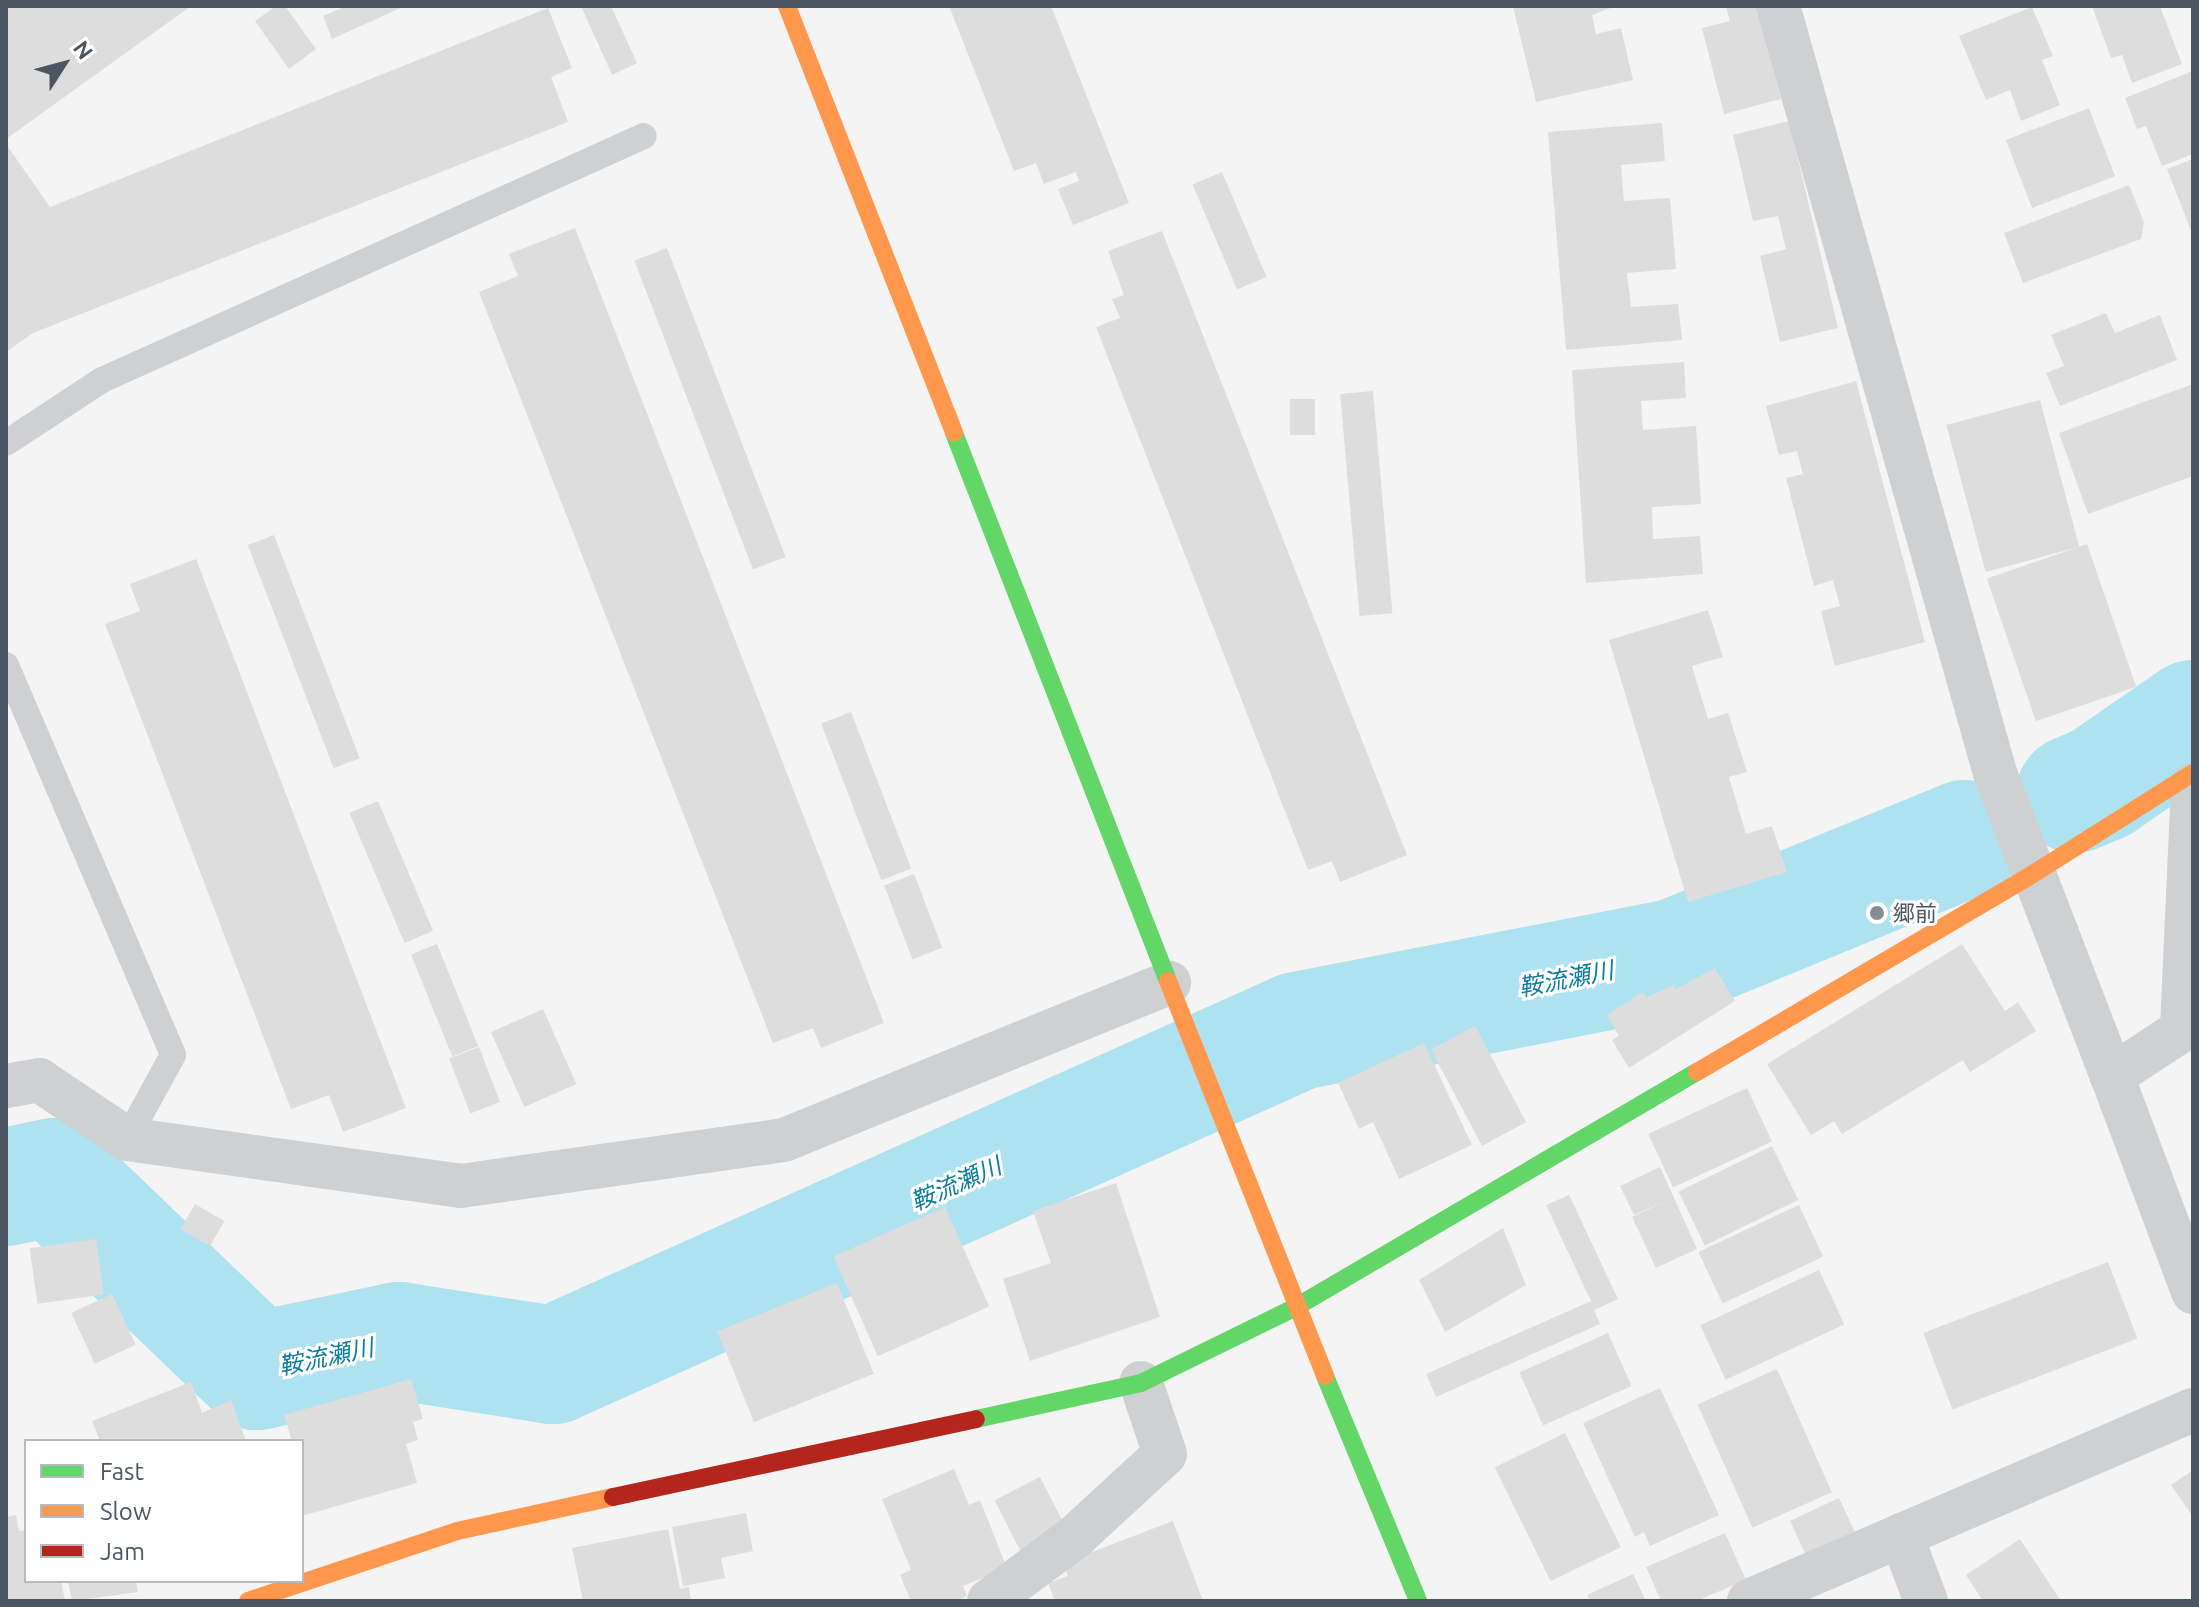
<!DOCTYPE html>
<html>
<head>
<meta charset="utf-8">
<style>
  body { margin:0 }
  #map { position:relative; width:2199px; height:1607px; overflow:hidden; background:#f4f4f4; font-family:Ubuntu,"Noto Sans JP",sans-serif }
  div>[style] { position:absolute }
  .river>* { height:118px; margin:-59px; padding:0 59px; transform-origin:59px; border-radius:59px; background:#aee2f0 }
  .building>* { inset:0; background:#ddddde; transform-origin:0 0 }
  .lane>* { height:26px; margin:-13px; padding:0 13px; transform-origin:13px; border-radius:13px; background:#ced0d2 }
  .street>* { height:44px; margin:-22px; padding:0 22px; transform-origin:22px; border-radius:22px; background:#ced0d2 }
  .fast>* { height:18px; margin:-9px; padding:0 9px; transform-origin:9px; border-radius:9px; background:#63d668 }
  .slow>* { height:18px; margin:-9px; padding:0 9px; transform-origin:9px; border-radius:9px; background:#ff974d }
  .jam>* { height:18px; margin:-9px; padding:0 9px; transform-origin:9px; border-radius:9px; background:#b3261e }
  .dots>* { width:22px; height:22px; translate:-50% -50%; box-sizing:border-box; border:4px solid #fff; border-radius:50% }
  span { translate:-50% -50%; white-space:nowrap; text-align:center; line-height:1.15; -webkit-text-stroke:6px #fff; paint-order:stroke }
  .poi-label { font-size:22px; color:#4a5661 }
  .left { translate:0 -50%; text-align:left }
  .water-label { font-size:24px; color:#0c7c9b; font-style:italic }
  .frame { position:absolute; inset:0; border:8px solid #4a5661; pointer-events:none }
  .legend { position:absolute; left:24px; top:1439px; width:280px; height:144px; box-sizing:border-box; background:#fff; border:2px solid #b7bbc0; margin:0; padding:10px 14px; list-style:none; font-size:24px; color:#4a5661 }
  .legend li { display:flex; align-items:center; gap:16px; height:40px }
  .legend b { width:40px; border:2px solid #b7bbc0 }
  .north { position:absolute; left:24px; top:24px; width:80px; height:80px; -webkit-text-stroke:6px #fff; paint-order:stroke; rotate:54deg; font-size:22px; font-weight:700; line-height:32px; text-align:center; color:#4a5661 }
  .north::after { content:''; display:block; margin:auto; width:28px; height:36px; background:#4a5661; clip-path:polygon(50% 0,100% 100%,50% 72%,0 100%) }
</style>
</head>
<body>
<div id="map">
  <div class="river">
    <div style="left:2075px;top:794px;width:28px;rotate:-23deg"></div>
    <div style="left:2101px;top:783px;width:112px;rotate:-34.8deg"></div>
    <div style="left:6px;top:1187px;width:49px;rotate:-11.8deg"></div>
    <div style="left:54px;top:1177px;width:281px;rotate:43.7deg"></div>
    <div style="left:257px;top:1371px;width:145px;rotate:-11.9deg"></div>
    <div style="left:399px;top:1341px;width:156px;rotate:8.9deg"></div>
    <div style="left:553px;top:1365px;width:816px;rotate:-24.15deg"></div>
    <div style="left:1298px;top:1031px;width:386px;rotate:-11deg"></div>
    <div style="left:1677px;top:957px;width:311px;rotate:-22.3deg"></div>
  </div>
  <div class="building">
    <div style="clip-path:polygon(6px 6px,191px 6px,6px 139px)"></div>
    <div style="clip-path:polygon(276px 6px,285px 6px,316px 49px,289px 69px,255px 21px)"></div>
    <div style="clip-path:polygon(347px 6px,405px 6px,332px 39px,323px 16px)"></div>
    <div style="clip-path:polygon(581px 6px,611px 6px,637px 63px,612px 75px)"></div>
    <div style="clip-path:polygon(949px 6px,1051px 6px,1129px 203px,1073px 225px,1058px 189px,1079px 181px,1076px 172px,1044px 184px,1036px 163px,1014px 171px)"></div>
    <div style="clip-path:polygon(1513px 6px,1616px 6px,1592px 15px,1596px 34px,1621px 28px,1633px 80px,1536px 102px)"></div>
    <div style="clip-path:polygon(1726px 6px,1757px 6px,1781px 99px,1724px 114px,1702px 28px,1730px 21px)"></div>
    <div style="clip-path:polygon(2092px 6px,2160px 6px,2182px 64px,2132px 83px,2122px 55px,2111px 58px)"></div>
    <div style="clip-path:polygon(2032px 7px,2053px 56px,2042px 60px,2060px 105px,2021px 121px,2010px 90px,1986px 100px,1959px 36px)"></div>
    <div style="clip-path:polygon(548px 8px,572px 68px,551px 77px,568px 122px,33px 333px,6px 352px,6px 144px,50px 207px)"></div>
    <div style="clip-path:polygon(2193px 71px,2193px 154px,2162px 166px,2146px 126px,2137px 129px,2125px 98px)"></div>
    <div style="left:2089px;top:108px;width:73px;height:89px;rotate:69deg"></div>
    <div style="clip-path:polygon(1789px 121px,1838px 328px,1780px 342px,1760px 256px,1786px 249px,1778px 216px,1753px 221px,1733px 135px)"></div>
    <div style="clip-path:polygon(1662px 123px,1665px 161px,1621px 165px,1624px 201px,1670px 198px,1676px 269px,1627px 273px,1631px 307px,1678px 304px,1682px 340px,1566px 350px,1548px 132px)"></div>
    <div style="clip-path:polygon(2193px 159px,2193px 236px,2167px 169px)"></div>
    <div style="left:1222px;top:172px;width:114px;height:32px;rotate:67deg"></div>
    <div style="clip-path:polygon(2129px 185px,2144px 222px,2141px 239px,2023px 283px,2004px 233px)"></div>
    <div style="clip-path:polygon(575px 228px,884px 1023px,821px 1048px,813px 1028px,773px 1043px,479px 292px,518px 276px,509px 254px)"></div>
    <div style="clip-path:polygon(1162px 231px,1407px 855px,1340px 882px,1332px 861px,1308px 870px,1096px 327px,1120px 318px,1112px 299px,1124px 295px,1108px 251px)"></div>
    <div style="left:667px;top:248px;width:331px;height:35px;rotate:69deg"></div>
    <div style="clip-path:polygon(2106px 313px,2115px 333px,2160px 315px,2177px 360px,2060px 406px,2046px 373px,2064px 366px,2051px 335px)"></div>
    <div style="clip-path:polygon(1684px 362px,1686px 398px,1641px 401px,1643px 430px,1696px 426px,1701px 504px,1652px 507px,1653px 539px,1700px 536px,1703px 574px,1586px 583px,1572px 370px)"></div>
    <div style="clip-path:polygon(1856px 381px,1925px 642px,1835px 666px,1821px 611px,1840px 606px,1833px 580px,1814px 586px,1786px 478px,1803px 474px,1797px 451px,1779px 455px,1766px 406px)"></div>
    <div style="clip-path:polygon(2193px 384px,2193px 476px,2088px 514px,2059px 433px)"></div>
    <div style="left:1373px;top:391px;width:223px;height:33px;rotate:85deg"></div>
    <div style="left:1315px;top:399px;width:36px;height:25px;rotate:90deg"></div>
    <div style="left:2040px;top:400px;width:152px;height:97px;rotate:75deg"></div>
    <div style="left:274px;top:535px;width:239px;height:28px;rotate:69deg"></div>
    <div style="left:2087px;top:544px;width:151px;height:106px;rotate:71deg"></div>
    <div style="clip-path:polygon(196px 559px,406px 1108px,343px 1132px,329px 1095px,291px 1109px,105px 624px,140px 611px,130px 584px)"></div>
    <div style="clip-path:polygon(1708px 610px,1723px 657px,1692px 666px,1708px 719px,1728px 713px,1747px 772px,1729px 777px,1746px 834px,1772px 826px,1787px 872px,1688px 902px,1609px 640px)"></div>
    <div style="left:851px;top:712px;width:168px;height:32px;rotate:69deg"></div>
    <div style="left:378px;top:801px;width:141px;height:31px;rotate:67deg"></div>
    <div style="left:914px;top:874px;width:79px;height:32px;rotate:69deg"></div>
    <div style="left:437px;top:944px;width:110px;height:28px;rotate:68deg"></div>
    <div style="clip-path:polygon(1962px 944px,2005px 1011px,2018px 1002px,2036px 1031px,1970px 1072px,1963px 1060px,1842px 1134px,1834px 1121px,1811px 1135px,1767px 1064px)"></div>
    <div style="clip-path:polygon(1715px 968px,1735px 1001px,1629px 1068px,1612px 1040px,1619px 1036px,1607px 1015px,1643px 992px,1647px 997px,1673px 985px,1676px 989px)"></div>
    <div style="left:543px;top:1009px;width:82px;height:57px;rotate:66deg"></div>
    <div style="left:1475px;top:1026px;width:109px;height:50px;rotate:62deg"></div>
    <div style="clip-path:polygon(1424px 1043px,1472px 1145px,1399px 1179px,1373px 1122px,1359px 1129px,1338px 1083px)"></div>
    <div style="left:479px;top:1047px;width:59px;height:32px;rotate:69deg"></div>
    <div style="left:1747px;top:1088px;width:59px;height:109px;rotate:65deg"></div>
    <div style="left:1772px;top:1146px;width:60px;height:104px;rotate:64deg"></div>
    <div style="clip-path:polygon(1660px 1167px,1697px 1249px,1656px 1268px,1632px 1217px,1670px 1199px,1634px 1215px,1620px 1186px)"></div>
    <div style="clip-path:polygon(1116px 1183px,1160px 1317px,1030px 1361px,1003px 1279px,1051px 1263px,1033px 1211px)"></div>
    <div style="clip-path:polygon(1569px 1195px,1618px 1299px,1594px 1310px,1600px 1324px,1436px 1397px,1426px 1374px,1591px 1301px,1546px 1205px)"></div>
    <div style="left:195px;top:1204px;width:34px;height:29px;rotate:30deg"></div>
    <div style="left:1799px;top:1205px;width:57px;height:111px;rotate:65deg"></div>
    <div style="left:945px;top:1207px;width:109px;height:122px;rotate:66deg"></div>
    <div style="clip-path:polygon(1503px 1228px,1526px 1285px,1445px 1332px,1419px 1280px)"></div>
    <div style="left:96px;top:1239px;width:56px;height:67px;rotate:82deg"></div>
    <div style="left:2108px;top:1262px;width:82px;height:198px;rotate:69deg"></div>
    <div style="left:1819px;top:1270px;width:60px;height:131px;rotate:65deg"></div>
    <div style="left:837px;top:1283px;width:98px;height:129px;rotate:68deg"></div>
    <div style="left:112px;top:1294px;width:56px;height:45px;rotate:65deg"></div>
    <div style="left:1608px;top:1333px;width:58px;height:97px;rotate:66deg"></div>
    <div style="left:1777px;top:1369px;width:135px;height:87px;rotate:66deg"></div>
    <div style="clip-path:polygon(411px 1379px,423px 1419px,413px 1422px,418px 1440px,406px 1444px,417px 1483px,302px 1516px,302px 1441px,292px 1441px,284px 1415px)"></div>
    <div style="clip-path:polygon(191px 1382px,202px 1413px,231px 1400px,246px 1441px,100px 1441px,92px 1421px)"></div>
    <div style="clip-path:polygon(1660px 1388px,1719px 1515px,1650px 1546px,1644px 1532px,1635px 1537px,1583px 1423px)"></div>
    <div style="left:1565px;top:1433px;width:127px;height:78px;rotate:64deg"></div>
    <div style="clip-path:polygon(954px 1469px,969px 1505px,980px 1500px,1007px 1568px,963px 1586px,967px 1596px,955px 1601px,911px 1601px,900px 1575px,911px 1570px,882px 1499px)"></div>
    <div style="clip-path:polygon(2193px 1470px,2193px 1517px,2171px 1485px)"></div>
    <div style="left:1040px;top:1477px;width:59px;height:51px;rotate:63deg"></div>
    <div style="left:1839px;top:1498px;width:44px;height:54px;rotate:65deg"></div>
    <div style="clip-path:polygon(746px 1513px,753px 1551px,721px 1558px,725px 1578px,683px 1586px,672px 1527px)"></div>
    <div style="clip-path:polygon(16px 1515px,19px 1531px,26px 1530px,26px 1581px,61px 1581px,65px 1601px,6px 1601px,6px 1517px)"></div>
    <div style="clip-path:polygon(1173px 1521px,1203px 1601px,1055px 1601px,1048px 1583px,1068px 1576px,1063px 1563px)"></div>
    <div style="clip-path:polygon(668px 1529px,680px 1589px,689px 1587px,691px 1601px,583px 1601px,572px 1548px)"></div>
    <div style="clip-path:polygon(1725px 1533px,1746px 1580px,1696px 1601px,1661px 1601px,1646px 1567px)"></div>
    <div style="clip-path:polygon(2020px 1539px,2061px 1601px,1983px 1601px,1966px 1575px)"></div>
    <div style="clip-path:polygon(1633px 1574px,1646px 1601px,1590px 1601px,1587px 1595px)"></div>
    <div style="clip-path:polygon(68px 1581px,136px 1581px,138px 1592px,72px 1601px)"></div>
  </div>
  <div class="lane">
    <div style="left:6px;top:443px;width:115px;rotate:-33.3deg"></div>
    <div style="left:102px;top:380px;width:594px;rotate:-24.24deg"></div>
    <div style="left:6px;top:665px;width:424px;rotate:66.8deg"></div>
    <div style="left:173px;top:1055px;width:96px;rotate:118.7deg"></div>
  </div>
  <div class="street">
    <div style="left:1778px;top:6px;width:797px;rotate:74.2deg"></div>
    <div style="left:1995px;top:773px;width:325px;rotate:68.9deg"></div>
    <div style="left:2193px;top:785px;width:245px;rotate:92.6deg"></div>
    <div style="left:2182px;top:1030px;width:84px;rotate:146.7deg"></div>
    <div style="left:2112px;top:1076px;width:231px;rotate:69.4deg"></div>
    <div style="left:6px;top:1086px;width:34px;rotate:-10deg"></div>
    <div style="left:39px;top:1080px;width:106px;rotate:33.8deg"></div>
    <div style="left:127px;top:1139px;width:337px;rotate:8deg"></div>
    <div style="left:461px;top:1186px;width:326px;rotate:-8.1deg"></div>
    <div style="left:784px;top:1140px;width:416px;rotate:-22.2deg"></div>
    <div style="left:1901px;top:1535px;width:71px;rotate:69.3deg"></div>
    <div style="left:989px;top:1601px;width:107px;rotate:-36.7deg"></div>
    <div style="left:1075px;top:1537px;width:122px;rotate:-42.7deg"></div>
    <div style="left:1165px;top:1454px;width:75px;rotate:-108.7deg"></div>
    <div style="left:1749px;top:1601px;width:483px;rotate:-23.3deg"></div>
  </div>
  <div class="fast">
    <div style="left:954px;top:433px;width:588px;rotate:68.67deg"></div>
    <div style="left:1325px;top:1376px;width:243px;rotate:67.5deg"></div>
    <div style="left:976px;top:1419px;width:169px;rotate:-12.3deg"></div>
    <div style="left:1141px;top:1383px;width:173px;rotate:-26.1deg"></div>
    <div style="left:1296px;top:1307px;width:465px;rotate:-30.4deg"></div>
  </div>
  <div class="slow">
    <div style="left:787px;top:6px;width:458px;rotate:68.6deg"></div>
    <div style="left:1168px;top:981px;width:425px;rotate:68.3deg"></div>
    <div style="left:1697px;top:1072px;width:390px;rotate:-30.5deg"></div>
    <div style="left:2033px;top:874px;width:189px;rotate:-32.3deg"></div>
    <div style="left:248px;top:1601px;width:220px;rotate:-18.5deg"></div>
    <div style="left:457px;top:1531px;width:160px;rotate:-12.3deg"></div>
  </div>
  <div class="jam">
    <div style="left:613px;top:1497px;width:371px;rotate:-12.1deg"></div>
  </div>
  <div class="dots">
    <div style="left:1877px;top:913px;background:#868d94"></div>
  </div>
  <div class="poi-label">
    <span class="left" style="left:1893px;top:913px">郷前</span>
  </div>
  <div class="water-label">
    <span style="left:1566px;top:979px;rotate:-11deg">鞍流瀬川</span>
    <span style="left:956px;top:1184px;rotate:-24deg">鞍流瀬川</span>
    <span style="left:326px;top:1357px;rotate:-12deg">鞍流瀬川</span>
  </div>
  <div class="frame"></div>
  <ul class="legend">
  <li><b style="height:10px;background:#63d668"></b>Fast</li>
  <li><b style="height:10px;background:#ff974d"></b>Slow</li>
  <li><b style="height:10px;background:#b3261e"></b>Jam</li>
  </ul>
  <div class="north">N</div>
</div>
</body>
</html>
